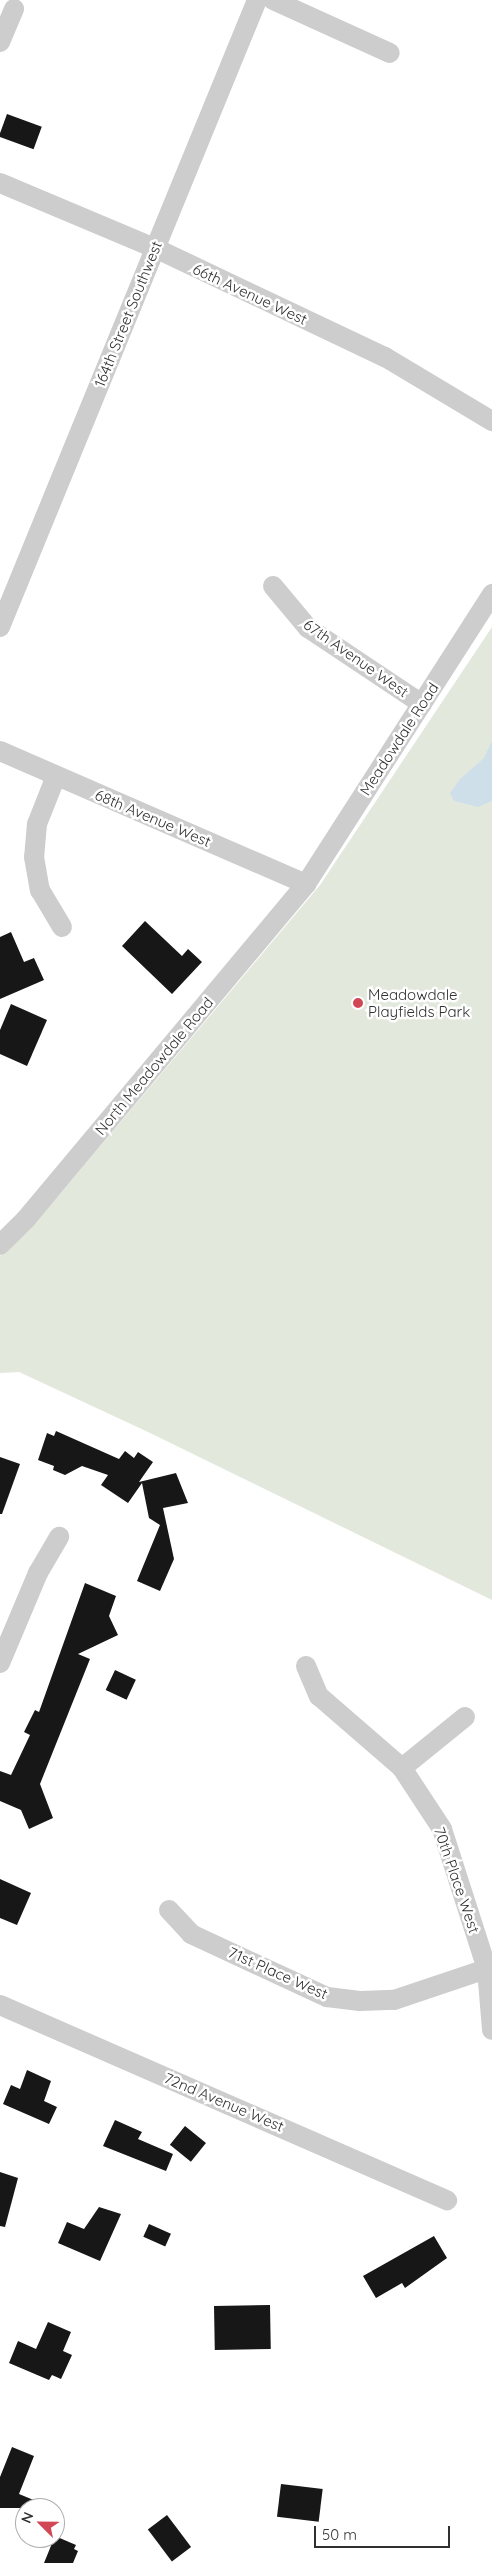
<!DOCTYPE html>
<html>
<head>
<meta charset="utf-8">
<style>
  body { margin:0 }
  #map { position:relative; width:492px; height:2563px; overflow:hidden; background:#fff; font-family:Quicksand,sans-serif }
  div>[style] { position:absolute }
  .green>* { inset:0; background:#e3e8dc }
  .water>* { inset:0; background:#cedfe9 }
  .building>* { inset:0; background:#171717; transform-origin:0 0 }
  .street>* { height:20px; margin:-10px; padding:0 10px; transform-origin:10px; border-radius:10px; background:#cdcdcd }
  .dots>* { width:14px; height:14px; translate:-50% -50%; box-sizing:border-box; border:2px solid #fff; border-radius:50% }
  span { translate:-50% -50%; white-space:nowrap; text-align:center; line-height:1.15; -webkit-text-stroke:5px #fff; paint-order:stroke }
  .street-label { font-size:15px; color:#303030 }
  .poi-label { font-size:15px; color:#303030 }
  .left { translate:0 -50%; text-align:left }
  .north { position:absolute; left:15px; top:2498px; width:50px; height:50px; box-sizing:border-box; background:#fff; border:1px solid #acacac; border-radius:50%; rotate:293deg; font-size:14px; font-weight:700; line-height:20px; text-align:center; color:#303030 }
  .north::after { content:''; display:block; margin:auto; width:18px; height:22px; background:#d24756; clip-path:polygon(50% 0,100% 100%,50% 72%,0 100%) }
  .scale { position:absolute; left:314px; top:2526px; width:136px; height:22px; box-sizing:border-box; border:2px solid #303030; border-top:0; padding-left:6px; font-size:15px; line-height:18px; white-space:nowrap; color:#303030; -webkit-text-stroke:4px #fff; paint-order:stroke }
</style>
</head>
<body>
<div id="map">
  <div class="green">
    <div style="clip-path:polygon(492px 627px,492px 1600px,148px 1432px,19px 1372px,0 1373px,0 1256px,60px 1194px,320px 885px)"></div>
  </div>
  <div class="water">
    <div style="clip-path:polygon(492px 741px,492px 801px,478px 807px,454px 801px,450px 793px,460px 779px,484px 758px)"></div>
  </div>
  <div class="building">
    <div style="left:7px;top:114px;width:37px;height:24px;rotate:20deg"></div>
    <div style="clip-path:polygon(145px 921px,182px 956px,188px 949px,202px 962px,172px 994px,122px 946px)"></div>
    <div style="clip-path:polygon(11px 932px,24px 962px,34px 958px,44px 980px,0 999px,0 937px)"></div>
    <div style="clip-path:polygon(11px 1004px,47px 1020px,27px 1066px,0 1054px,0 1030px)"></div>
    <div style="clip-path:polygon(56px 1431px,119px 1459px,125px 1451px,134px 1458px,138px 1452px,153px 1462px,139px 1482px,176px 1473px,188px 1503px,163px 1508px,174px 1559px,160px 1591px,137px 1581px,160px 1525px,149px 1518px,142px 1483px,128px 1503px,101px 1485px,108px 1475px,82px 1466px,65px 1475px,53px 1470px,54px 1466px,38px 1460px,47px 1433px,54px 1436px)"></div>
    <div style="clip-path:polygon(0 1457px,20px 1464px,2px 1514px,0 1514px)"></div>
    <div style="clip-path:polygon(85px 1583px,116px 1596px,109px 1616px,118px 1635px,78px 1654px,90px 1659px,40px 1784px,53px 1818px,29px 1829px,21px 1810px,0 1801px,0 1771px,11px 1775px,30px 1735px,24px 1732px,35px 1710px,39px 1712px)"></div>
    <div style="left:115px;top:1670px;width:23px;height:22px;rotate:25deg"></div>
    <div style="clip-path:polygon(0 1879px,31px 1893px,17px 1925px,0 1918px)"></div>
    <div style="clip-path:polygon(27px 2070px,51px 2081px,44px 2101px,57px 2107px,49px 2124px,3px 2104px,11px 2085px,20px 2089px)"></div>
    <div style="clip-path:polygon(115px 2120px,142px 2132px,138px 2139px,173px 2154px,166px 2171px,103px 2146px)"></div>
    <div style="left:185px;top:2126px;width:27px;height:24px;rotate:39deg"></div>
    <div style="clip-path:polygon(0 2172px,18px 2178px,5px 2227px,0 2226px)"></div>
    <div style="clip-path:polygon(99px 2207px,121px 2214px,100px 2261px,58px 2243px,67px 2222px,84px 2229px)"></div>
    <div style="left:149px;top:2224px;width:24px;height:14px;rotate:24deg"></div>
    <div style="clip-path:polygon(434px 2236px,447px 2258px,405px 2288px,402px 2283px,376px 2298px,363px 2276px)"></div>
    <div style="left:270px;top:2305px;width:44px;height:56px;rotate:89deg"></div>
    <div style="clip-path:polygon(48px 2322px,71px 2332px,63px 2351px,72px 2355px,61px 2379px,52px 2375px,49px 2380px,9px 2363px,18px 2341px,36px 2349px)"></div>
    <div style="clip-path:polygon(12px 2447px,34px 2456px,19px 2494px,53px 2508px,0 2508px,0 2477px)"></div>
    <div style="left:281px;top:2484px;width:42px;height:33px;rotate:7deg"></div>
    <div style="left:167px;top:2515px;width:40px;height:24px;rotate:53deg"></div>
    <div style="clip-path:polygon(55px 2536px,76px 2545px,74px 2549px,78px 2551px,73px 2563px,44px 2563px)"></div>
  </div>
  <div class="street">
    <div style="left:273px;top:0;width:128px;rotate:24.4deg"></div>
    <div style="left:0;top:42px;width:36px;rotate:-67deg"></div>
    <div style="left:0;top:183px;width:168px;rotate:22.8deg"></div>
    <div style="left:155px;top:248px;width:255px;rotate:25.4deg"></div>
    <div style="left:385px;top:357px;width:125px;rotate:30.9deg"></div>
    <div style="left:273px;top:586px;width:55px;rotate:50.2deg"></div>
    <div style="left:308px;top:628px;width:137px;rotate:33.7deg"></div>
    <div style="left:0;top:627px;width:678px;rotate:-67.71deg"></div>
    <div style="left:0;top:751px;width:334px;rotate:23.5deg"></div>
    <div style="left:56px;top:776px;width:52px;rotate:111.6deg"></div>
    <div style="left:37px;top:824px;width:33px;rotate:95deg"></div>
    <div style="left:34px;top:857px;width:34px;rotate:80deg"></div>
    <div style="left:40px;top:890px;width:43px;rotate:59.3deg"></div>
    <div style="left:0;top:1245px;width:37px;rotate:-45deg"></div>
    <div style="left:26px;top:1219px;width:437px;rotate:-50.1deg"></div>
    <div style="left:306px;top:884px;width:345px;rotate:-57.3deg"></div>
    <div style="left:0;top:1663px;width:98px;rotate:-67.1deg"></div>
    <div style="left:38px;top:1573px;width:42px;rotate:-59.7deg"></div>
    <div style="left:306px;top:1666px;width:33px;rotate:67deg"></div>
    <div style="left:319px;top:1696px;width:110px;rotate:40.9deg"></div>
    <div style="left:402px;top:1768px;width:73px;rotate:56.7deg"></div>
    <div style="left:442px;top:1829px;width:147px;rotate:72.2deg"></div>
    <div style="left:487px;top:1969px;width:61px;rotate:85.3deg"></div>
    <div style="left:402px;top:1768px;width:81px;rotate:-39deg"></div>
    <div style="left:169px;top:1910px;width:33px;rotate:47deg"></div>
    <div style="left:191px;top:1934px;width:150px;rotate:24.9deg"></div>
    <div style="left:327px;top:1997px;width:33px;rotate:7deg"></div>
    <div style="left:360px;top:2001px;width:34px;rotate:-2deg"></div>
    <div style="left:394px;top:2000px;width:103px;rotate:-18.6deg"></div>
    <div style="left:0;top:2005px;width:488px;rotate:23.6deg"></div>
  </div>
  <div class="dots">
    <div style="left:358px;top:1003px;background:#d24756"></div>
  </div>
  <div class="street-label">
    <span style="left:250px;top:294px;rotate:25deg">66th Avenue West</span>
    <span style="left:128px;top:314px;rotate:-68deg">164th Street Southwest</span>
    <span style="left:356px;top:658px;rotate:35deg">67th Avenue West</span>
    <span style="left:399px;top:739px;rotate:-57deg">Meadowdale Road</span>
    <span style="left:153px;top:818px;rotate:23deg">68th Avenue West</span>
    <span style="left:154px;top:1066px;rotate:-50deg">North Meadowdale Road</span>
    <span style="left:457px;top:1880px;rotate:71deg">70th Place West</span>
    <span style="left:278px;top:1973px;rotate:24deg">71st Place West</span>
    <span style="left:224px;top:2102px;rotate:23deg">72nd Avenue West</span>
  </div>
  <div class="poi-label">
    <span class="left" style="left:368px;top:1003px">Meadowdale<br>Playfields Park</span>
  </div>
  <div class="north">N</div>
  <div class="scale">50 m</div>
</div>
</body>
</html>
